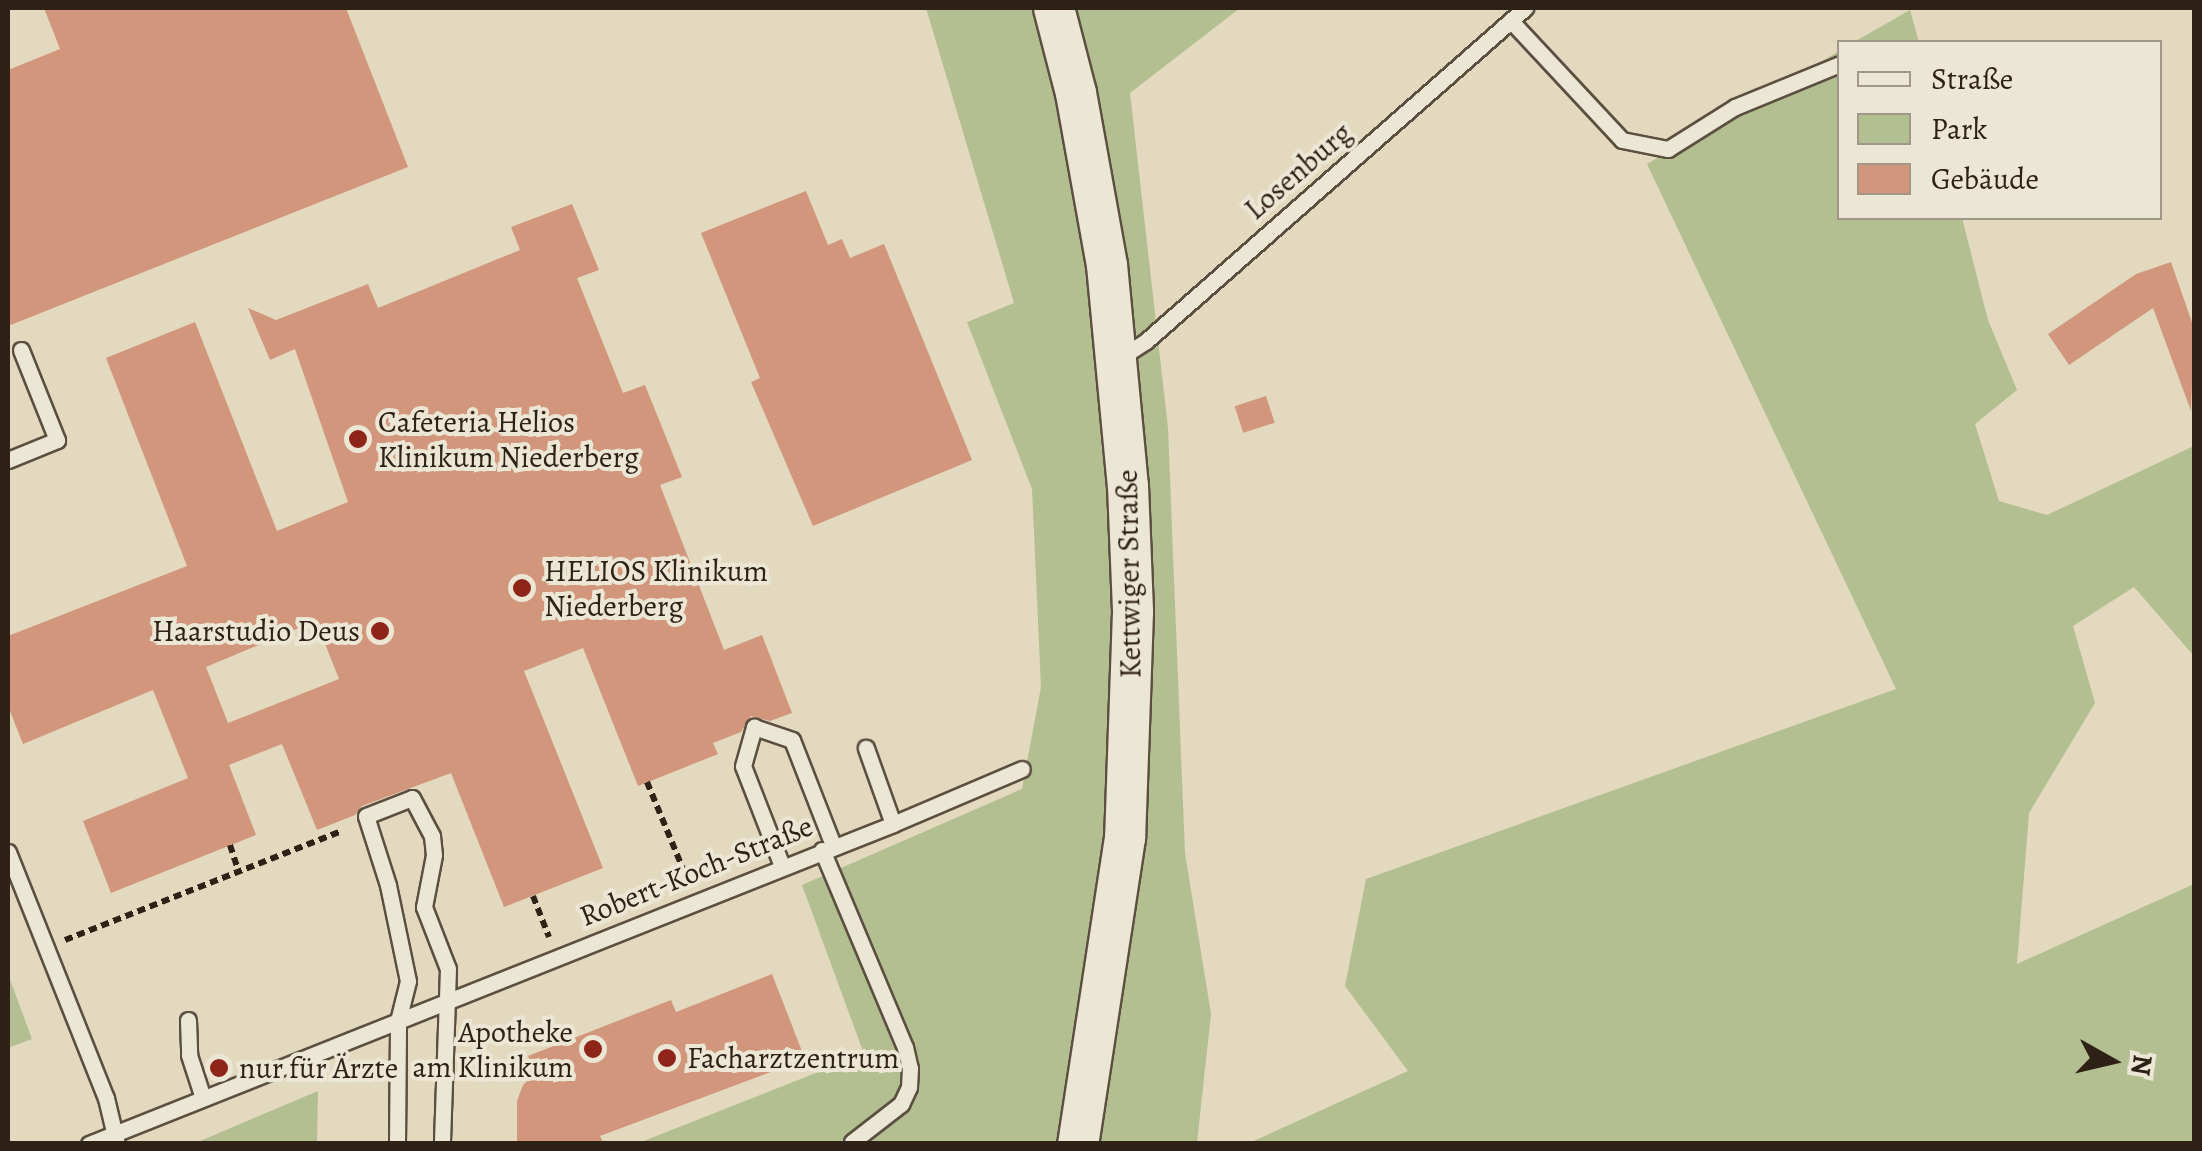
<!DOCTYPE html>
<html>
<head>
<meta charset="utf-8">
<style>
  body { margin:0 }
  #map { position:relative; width:2202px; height:1151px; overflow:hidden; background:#e2d9be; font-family:Alegreya,serif }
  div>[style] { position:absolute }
  .green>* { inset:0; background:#b3bf91 }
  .building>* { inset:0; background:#d1967b; transform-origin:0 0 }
  .path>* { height:6px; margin-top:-3px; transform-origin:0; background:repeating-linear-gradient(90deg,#2e2116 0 8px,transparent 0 13px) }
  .roads { filter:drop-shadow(2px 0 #5b4f40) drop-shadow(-2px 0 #5b4f40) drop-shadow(0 2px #5b4f40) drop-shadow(0 -2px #5b4f40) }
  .service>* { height:15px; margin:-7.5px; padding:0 7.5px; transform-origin:7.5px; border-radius:7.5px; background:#ece6d5 }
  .secondary>* { height:40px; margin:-20px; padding:0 20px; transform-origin:20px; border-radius:20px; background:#ece6d5 }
  .dots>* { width:28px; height:28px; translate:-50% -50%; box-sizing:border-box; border:5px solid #ece6d5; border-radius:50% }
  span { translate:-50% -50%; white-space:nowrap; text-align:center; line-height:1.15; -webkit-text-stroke:8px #ece6d5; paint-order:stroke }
  .street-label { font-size:30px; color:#2e2116 }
  .poi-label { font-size:30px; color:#2e2116 }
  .left { translate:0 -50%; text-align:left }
  .right { translate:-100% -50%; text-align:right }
  .frame { position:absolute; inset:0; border:10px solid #2e2116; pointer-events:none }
  .legend { position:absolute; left:1837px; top:40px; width:325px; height:180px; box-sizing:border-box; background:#ece6d5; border:2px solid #a09789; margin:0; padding:12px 18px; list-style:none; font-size:30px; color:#2e2116 }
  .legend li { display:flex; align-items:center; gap:20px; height:50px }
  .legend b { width:50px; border:2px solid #a09789 }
  .north { position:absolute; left:2062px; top:1011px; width:100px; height:100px; -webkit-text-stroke:8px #ece6d5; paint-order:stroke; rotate:98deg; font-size:28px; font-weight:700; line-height:40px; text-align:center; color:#2e2116 }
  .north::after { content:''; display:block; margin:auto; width:35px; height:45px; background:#2e2116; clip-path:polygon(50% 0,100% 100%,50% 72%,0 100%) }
</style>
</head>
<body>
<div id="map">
  <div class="green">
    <div style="clip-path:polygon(926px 8px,1240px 8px,1130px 93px,1168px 428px,1185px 853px,1211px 1014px,1197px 1143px,636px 1144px,864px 1054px,802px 885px,1022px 789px,1041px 687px,1032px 489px,967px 322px,1014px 303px)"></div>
    <div style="clip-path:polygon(1910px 10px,1919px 42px,1854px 42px)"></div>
    <div style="clip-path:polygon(1839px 51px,1840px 218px,1962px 218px,1988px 320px,2017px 390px,1975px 424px,1999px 501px,2047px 515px,2194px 446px,2194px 656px,2134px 587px,2073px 626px,2095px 703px,2029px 813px,2017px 964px,2194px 884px,2194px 1143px,1247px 1144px,1408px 1071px,1345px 986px,1366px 879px,1896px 689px,1647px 164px)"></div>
    <div style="clip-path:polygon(8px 974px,32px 1039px,8px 1048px)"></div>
    <div style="clip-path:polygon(318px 1091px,317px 1143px,193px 1143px,200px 1141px)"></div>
  </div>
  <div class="building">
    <div style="clip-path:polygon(44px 8px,346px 8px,408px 167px,8px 326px,8px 70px,60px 49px)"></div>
    <div style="clip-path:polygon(806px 191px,828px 245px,842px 239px,850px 258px,884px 244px,972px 460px,813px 526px,751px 382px,760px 378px,701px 233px)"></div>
    <div style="clip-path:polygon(evenodd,572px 204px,599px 270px,577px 278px,623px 393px,645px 385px,682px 477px,660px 485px,724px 650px,762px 635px,792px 713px,770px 721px,751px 716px,741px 732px,713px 743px,718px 754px,638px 786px,583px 648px,524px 671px,603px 868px,504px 907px,451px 773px,362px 806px,355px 815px,317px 830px,282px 744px,229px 765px,256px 835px,111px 893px,83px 821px,188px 778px,153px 690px,23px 744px,8px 706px,8px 636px,187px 566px,106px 358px,195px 322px,277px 531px,348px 502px,295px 349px,270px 360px,248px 308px,276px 320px,368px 284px,378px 308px,520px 250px,511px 227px,572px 204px,316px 621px,339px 679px,228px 723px,206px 667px,316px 621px)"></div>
    <div style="clip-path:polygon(2171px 262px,2194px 328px,2191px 411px,2153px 308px,2069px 365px,2048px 334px,2136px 274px)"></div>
    <div style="left:1266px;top:396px;width:28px;height:33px;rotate:72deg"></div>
    <div style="clip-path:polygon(772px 974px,805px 1059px,600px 1136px,604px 1144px,517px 1144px,517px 1101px,523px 1085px,536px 1073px,528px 1056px,671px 1000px,676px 1012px)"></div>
  </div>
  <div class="path">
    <div style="left:647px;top:782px;width:107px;rotate:67.5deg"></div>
    <div style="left:230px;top:845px;width:28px;rotate:72deg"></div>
    <div style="left:533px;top:896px;width:44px;rotate:68.7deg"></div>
    <div style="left:65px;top:940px;width:295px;rotate:-21.5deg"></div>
  </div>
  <div class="roads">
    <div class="service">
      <div style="left:1512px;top:22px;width:161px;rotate:47deg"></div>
      <div style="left:1622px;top:140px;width:47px;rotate:11.1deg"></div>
      <div style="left:1668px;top:149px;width:79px;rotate:-32.1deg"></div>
      <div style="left:1735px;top:107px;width:113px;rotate:-22.3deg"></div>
      <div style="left:1120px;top:358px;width:31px;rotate:-33deg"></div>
      <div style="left:1146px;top:341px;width:505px;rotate:-41.3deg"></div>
      <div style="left:8px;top:460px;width:53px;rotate:-22.2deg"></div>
      <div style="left:57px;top:440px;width:97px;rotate:-111.8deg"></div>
      <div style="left:893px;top:824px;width:140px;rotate:-23.1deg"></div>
      <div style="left:822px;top:850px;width:214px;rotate:67.2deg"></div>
      <div style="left:905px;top:1047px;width:22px;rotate:77deg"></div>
      <div style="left:910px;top:1068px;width:19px;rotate:93deg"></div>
      <div style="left:909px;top:1087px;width:19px;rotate:115deg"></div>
      <div style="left:901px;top:1104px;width:62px;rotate:142.2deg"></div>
      <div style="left:8px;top:852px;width:265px;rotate:68.3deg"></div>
      <div style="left:106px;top:1098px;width:47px;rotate:76.6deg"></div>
      <div style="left:782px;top:866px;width:107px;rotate:-111.3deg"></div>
      <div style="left:743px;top:766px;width:41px;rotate:-74.2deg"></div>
      <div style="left:754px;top:727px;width:40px;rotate:18.9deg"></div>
      <div style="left:792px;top:740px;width:113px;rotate:68.7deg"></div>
      <div style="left:188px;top:1020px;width:35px;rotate:88deg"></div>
      <div style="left:189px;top:1055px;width:45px;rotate:72deg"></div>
      <div style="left:89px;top:1144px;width:865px;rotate:-21.7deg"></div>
      <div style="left:893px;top:824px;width:81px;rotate:-109.6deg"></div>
      <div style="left:397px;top:1144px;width:123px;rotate:-89.5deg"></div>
      <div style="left:398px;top:1021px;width:41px;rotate:-76deg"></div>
      <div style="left:408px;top:981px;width:98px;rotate:-101.8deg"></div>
      <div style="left:388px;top:885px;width:72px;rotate:-107.7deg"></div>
      <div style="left:366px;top:816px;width:49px;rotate:-21.4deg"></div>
      <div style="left:412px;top:798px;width:43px;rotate:62.2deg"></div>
      <div style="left:432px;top:836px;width:19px;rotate:84deg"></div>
      <div style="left:434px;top:855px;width:53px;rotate:100.9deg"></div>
      <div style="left:424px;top:907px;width:66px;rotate:68.8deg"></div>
      <div style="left:448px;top:969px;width:175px;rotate:92deg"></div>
    </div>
    <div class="secondary">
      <div style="left:1054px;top:8px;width:88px;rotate:75.5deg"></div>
      <div style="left:1076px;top:93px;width:175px;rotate:79.8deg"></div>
      <div style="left:1107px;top:265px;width:222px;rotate:84.6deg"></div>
      <div style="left:1128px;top:486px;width:126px;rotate:87.7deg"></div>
      <div style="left:1133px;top:612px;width:226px;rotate:92deg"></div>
      <div style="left:1125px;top:838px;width:310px;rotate:98.7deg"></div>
    </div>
  </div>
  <div class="dots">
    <div style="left:358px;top:439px;background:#8f2418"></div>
    <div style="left:522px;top:588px;background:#8f2418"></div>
    <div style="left:380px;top:631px;background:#8f2418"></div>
    <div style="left:593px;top:1049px;background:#8f2418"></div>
    <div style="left:667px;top:1058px;background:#8f2418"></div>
    <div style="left:219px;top:1068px;background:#8f2418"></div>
  </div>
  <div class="street-label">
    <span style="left:1298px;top:171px;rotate:-41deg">Losenburg</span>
    <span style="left:1129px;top:574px;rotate:-91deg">Kettwiger Straße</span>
    <span style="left:696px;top:871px;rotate:-22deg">Robert-Koch-Straße</span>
  </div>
  <div class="poi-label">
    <span class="left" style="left:378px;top:439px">Cafeteria Helios<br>Klinikum Niederberg</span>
    <span class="left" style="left:544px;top:588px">HELIOS Klinikum<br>Niederberg</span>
    <span class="right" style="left:360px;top:631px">Haarstudio Deus</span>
    <span class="right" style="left:573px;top:1049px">Apotheke<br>am Klinikum</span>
    <span class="left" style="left:687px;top:1058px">Facharztzentrum</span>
    <span class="left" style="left:239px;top:1068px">nur für Ärzte</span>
  </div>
  <div class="frame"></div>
  <ul class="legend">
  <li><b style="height:12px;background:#ece6d5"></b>Straße</li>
  <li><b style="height:28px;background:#b3bf91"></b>Park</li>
  <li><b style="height:28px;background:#d1967b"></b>Gebäude</li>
  </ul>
  <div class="north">N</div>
</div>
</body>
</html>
